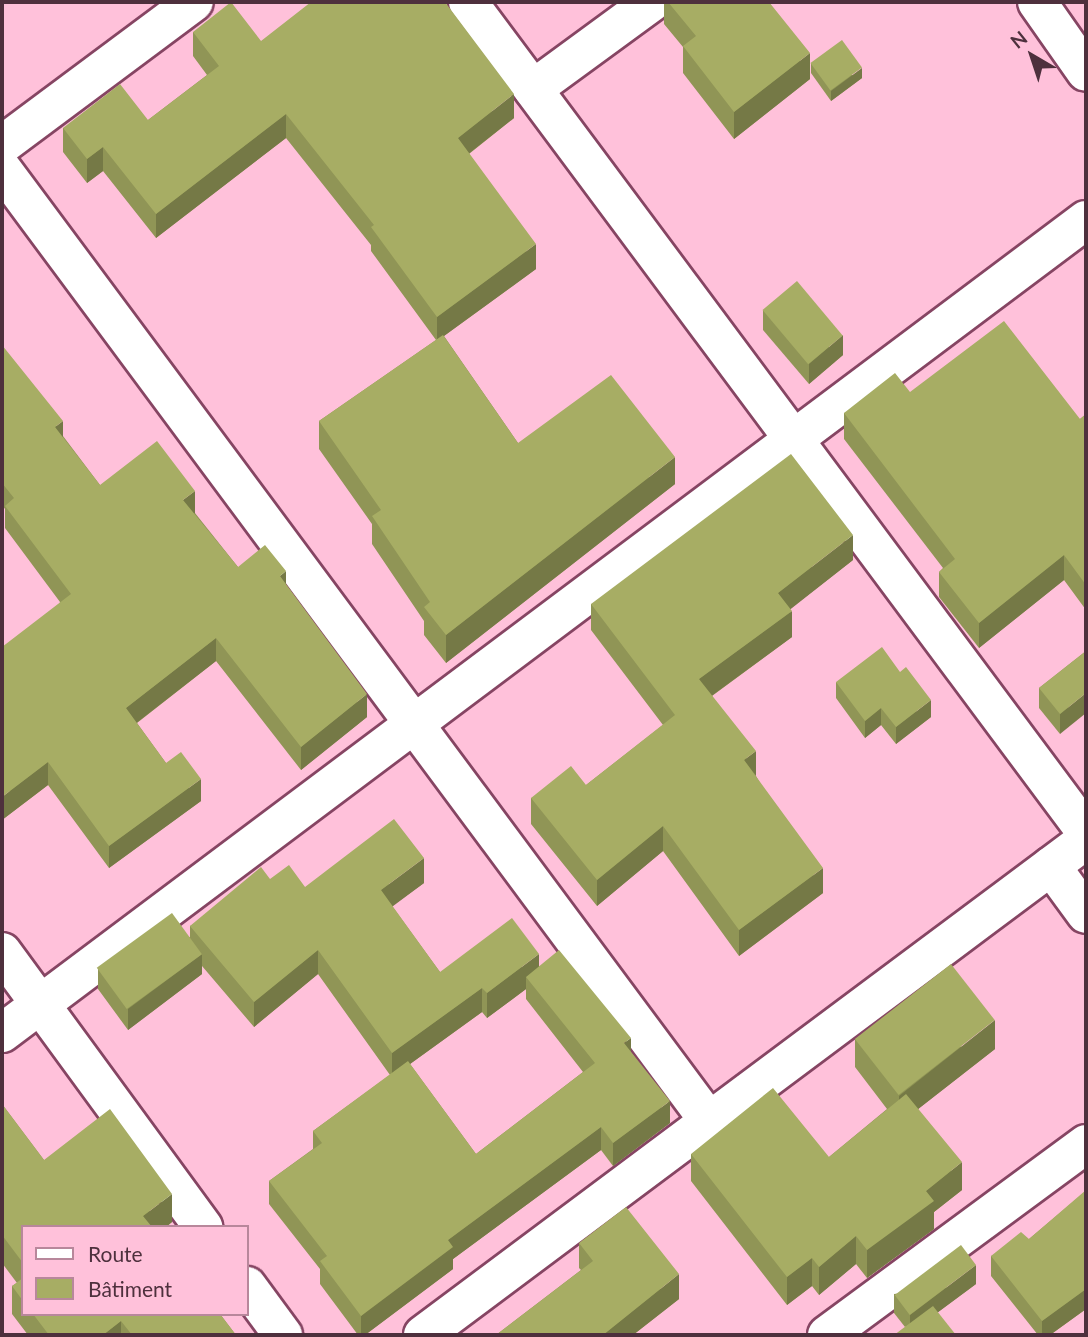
<!DOCTYPE html>
<html>
<head>
<meta charset="utf-8">
<style>
  body { margin:0 }
  #map { position:relative; width:1088px; height:1337px; overflow:hidden; background:#ffc1da; font-family:Lato,sans-serif }
  div>[style] { position:absolute }
  .roads { filter:drop-shadow(2px 0 #864563) drop-shadow(-2px 0 #864563) drop-shadow(0 2px #864563) drop-shadow(0 -2px #864563) }
  .minor>* { height:38px; margin:-19px; padding:0 19px; transform-origin:19px; border-radius:19px; background:#fff }
  .wall>* { inset:0; background:#909556 }
  .shaded-wall>* { inset:0; background:#757946 }
  .building>* { inset:0; background:#a7ad64; transform-origin:0 0 }
  span { translate:-50% -50%; white-space:nowrap; text-align:center; line-height:1.15; -webkit-text-stroke:6px #ffc1da; paint-order:stroke }
  .frame { position:absolute; inset:0; border:4px solid #4e303d; pointer-events:none }
  .legend { position:absolute; left:21px; top:1225px; width:228px; height:91px; box-sizing:border-box; background:#ffc1da; border:2px solid #b8879b; margin:0; padding:9px 12px; list-style:none; font-size:21px; color:#4e303d }
  .legend li { display:flex; align-items:center; gap:14px; height:35px }
  .legend b { width:35px; border:2px solid #b8879b }
  .north { position:absolute; left:997px; top:21px; width:70px; height:70px; -webkit-text-stroke:5px #ffc1da; paint-order:stroke; rotate:321deg; font-size:19px; font-weight:700; line-height:28px; text-align:center; color:#4e303d }
  .north::after { content:''; display:block; margin:auto; width:24px; height:32px; background:#4e303d; clip-path:polygon(50% 0,100% 100%,50% 72%,0 100%) }
</style>
</head>
<body>
<div id="map">
  <div class="roads">
    <div class="minor">
      <div style="left:468px;top:2px;width:1035px;rotate:53.33deg"></div>
      <div style="left:1037px;top:2px;width:85px;rotate:55deg"></div>
      <div style="left:533px;top:89px;width:147px;rotate:-36.2deg"></div>
      <div style="left:2px;top:145px;width:239px;rotate:-36.7deg"></div>
      <div style="left:2px;top:169px;width:1186px;rotate:53.4deg"></div>
      <div style="left:1051px;top:866px;width:59px;rotate:53.9deg"></div>
      <div style="left:2px;top:952px;width:341px;rotate:53.8deg"></div>
      <div style="left:2px;top:1033px;width:1355px;rotate:-36.87deg"></div>
      <div style="left:247px;top:1286px;width:61px;rotate:53.7deg"></div>
      <div style="left:423px;top:1335px;width:827px;rotate:-36.75deg"></div>
      <div style="left:827px;top:1335px;width:322px;rotate:-36.4deg"></div>
    </div>
  </div>
  <div class="wall">
    <div style="clip-path:polygon(664px 2px,769px 2px,810px 79px,734px 139px,683px 73px,683px 47px,664px 24px)"></div>
    <div style="clip-path:polygon(193px 32px,261px 41px,514px 118px,469px 154px,536px 269px,444px 336px,518px 443px,675px 484px,446px 663px,424px 635px,424px 621px,372px 544px,372px 524px,319px 449px,319px 421px,436px 340px,371px 251px,371px 245px,286px 138px,156px 238px,103px 171px,87px 183px,63px 152px,63px 128px,148px 120px,207px 75px,193px 56px)"></div>
    <div style="clip-path:polygon(811px 63px,862px 78px,831px 101px,811px 73px)"></div>
    <div style="clip-path:polygon(763px 310px,843px 355px,809px 384px,763px 330px)"></div>
    <div style="clip-path:polygon(2px 346px,63px 436px,100px 485px,195px 513px,238px 567px,286px 585px,367px 717px,301px 770px,216px 661px,137px 723px,166px 763px,201px 801px,109px 868px,48px 785px,2px 820px,60px 602px,5px 528px,5px 509px,2px 505px)"></div>
    <div style="clip-path:polygon(910px 392px,1080px 419px,1086px 414px,1086px 610px,1064px 580px,979px 648px,939px 597px,939px 572px,943px 568px,844px 439px,844px 413px)"></div>
    <div style="clip-path:polygon(853px 560px,790px 609px,792px 637px,712px 696px,756px 776px,823px 893px,739px 956px,663px 851px,597px 906px,531px 824px,531px 798px,586px 785px,663px 725px,591px 630px,591px 604px)"></div>
    <div style="clip-path:polygon(1086px 651px,1060px 734px,1039px 708px,1039px 688px)"></div>
    <div style="clip-path:polygon(836px 682px,931px 717px,896px 744px,881px 725px,865px 738px,836px 698px)"></div>
    <div style="clip-path:polygon(evenodd,270px 879px,305px 887px,424px 883px,392px 906px,440px 972px,539px 966px,631px 1053px,670px 1123px,613px 1166px,601px 1150px,453px 1259px,453px 1269px,365px 1335px,358px 1335px,320px 1284px,320px 1269px,269px 1204px,269px 1181px,313px 1149px,313px 1131px,390px 1075px,318px 974px,254px 1027px,202px 966px,202px 974px,128px 1030px,98px 989px,98px 969px,190px 937px,190px 926px,270px 879px,526px 989px,526px 999px,583px 1072px,476px 1154px,410px 1064px,482px 1012px,487px 1018px,526px 989px)"></div>
    <div style="clip-path:polygon(855px 1039px,995px 1049px,918px 1109px,962px 1190px,934px 1212px,934px 1229px,867px 1278px,856px 1264px,819px 1295px,812px 1286px,787px 1305px,691px 1181px,691px 1154px,829px 1157px,887px 1109px,855px 1067px)"></div>
    <div style="clip-path:polygon(2px 1104px,44px 1160px,172px 1222px,166px 1227px,23px 1227px,23px 1314px,220px 1314px,236px 1335px,28px 1335px,12px 1314px,12px 1286px,17px 1283px,2px 1263px)"></div>
    <div style="clip-path:polygon(1086px 1183px,1086px 1309px,1050px 1335px,1038px 1335px,991px 1276px,991px 1256px,1029px 1239px,1086px 1191px)"></div>
    <div style="clip-path:polygon(579px 1243px,679px 1299px,633px 1335px,496px 1335px,581px 1270px,579px 1268px)"></div>
    <div style="clip-path:polygon(976px 1284px,938px 1312px,905px 1327px,894px 1313px,894px 1294px)"></div>
  </div>
  <div class="shaded-wall">
    <div style="clip-path:polygon(810px 53px,810px 79px,734px 139px,734px 112px)"></div>
    <div style="clip-path:polygon(862px 68px,862px 78px,831px 101px,831px 91px)"></div>
    <div style="clip-path:polygon(514px 94px,514px 118px,458px 162px,458px 138px)"></div>
    <div style="clip-path:polygon(286px 114px,286px 138px,156px 238px,156px 214px)"></div>
    <div style="clip-path:polygon(103px 147px,103px 171px,87px 183px,87px 159px)"></div>
    <div style="clip-path:polygon(536px 244px,536px 269px,437px 341px,437px 317px)"></div>
    <div style="clip-path:polygon(843px 335px,843px 355px,809px 384px,809px 364px)"></div>
    <div style="clip-path:polygon(63px 421px,63px 443px,55px 427px)"></div>
    <div style="clip-path:polygon(675px 457px,675px 484px,446px 663px,446px 635px)"></div>
    <div style="clip-path:polygon(195px 491px,195px 513px,183px 522px,183px 500px)"></div>
    <div style="clip-path:polygon(853px 535px,853px 560px,778px 619px,778px 593px)"></div>
    <div style="clip-path:polygon(1064px 555px,1064px 580px,979px 648px,979px 623px)"></div>
    <div style="clip-path:polygon(286px 571px,286px 594px,280px 576px)"></div>
    <div style="clip-path:polygon(792px 611px,792px 637px,699px 705px,699px 679px)"></div>
    <div style="clip-path:polygon(216px 638px,216px 661px,126px 731px,126px 708px)"></div>
    <div style="clip-path:polygon(1086px 693px,1086px 713px,1060px 734px,1060px 714px)"></div>
    <div style="clip-path:polygon(367px 694px,367px 717px,301px 770px,301px 747px)"></div>
    <div style="clip-path:polygon(931px 700px,931px 717px,896px 744px,896px 727px)"></div>
    <div style="clip-path:polygon(881px 708px,881px 725px,865px 738px,865px 721px)"></div>
    <div style="clip-path:polygon(756px 751px,756px 776px,744px 760px)"></div>
    <div style="clip-path:polygon(48px 762px,48px 785px,2px 820px,2px 797px)"></div>
    <div style="clip-path:polygon(201px 779px,201px 801px,109px 868px,109px 846px)"></div>
    <div style="clip-path:polygon(663px 826px,663px 851px,597px 906px,597px 880px)"></div>
    <div style="clip-path:polygon(424px 858px,424px 883px,381px 915px,381px 890px)"></div>
    <div style="clip-path:polygon(823px 868px,823px 893px,739px 956px,739px 930px)"></div>
    <div style="clip-path:polygon(318px 950px,318px 974px,254px 1027px,254px 1002px)"></div>
    <div style="clip-path:polygon(202px 954px,202px 974px,128px 1030px,128px 1009px)"></div>
    <div style="clip-path:polygon(539px 954px,539px 979px,526px 977px,526px 989px,487px 1018px,487px 993px)"></div>
    <div style="clip-path:polygon(482px 988px,482px 1012px,392px 1077px,392px 1053px)"></div>
    <div style="clip-path:polygon(995px 1020px,995px 1049px,899px 1124px,899px 1096px)"></div>
    <div style="clip-path:polygon(631px 1038px,631px 1060px,624px 1043px)"></div>
    <div style="clip-path:polygon(670px 1101px,670px 1123px,613px 1166px,613px 1143px)"></div>
    <div style="clip-path:polygon(601px 1127px,601px 1150px,453px 1259px,453px 1269px,365px 1335px,361px 1335px,361px 1316px,448px 1240px)"></div>
    <div style="clip-path:polygon(962px 1162px,962px 1190px,934px 1212px,934px 1229px,867px 1278px,867px 1250px,926px 1191px)"></div>
    <div style="clip-path:polygon(172px 1194px,172px 1222px,166px 1227px,143px 1227px,143px 1216px)"></div>
    <div style="clip-path:polygon(856px 1236px,856px 1264px,819px 1295px,819px 1267px)"></div>
    <div style="clip-path:polygon(812px 1258px,812px 1286px,787px 1305px,787px 1277px)"></div>
    <div style="clip-path:polygon(976px 1265px,976px 1284px,910px 1333px,910px 1315px)"></div>
    <div style="clip-path:polygon(679px 1274px,679px 1299px,633px 1335px,603px 1335px)"></div>
    <div style="clip-path:polygon(1086px 1289px,1086px 1309px,1050px 1335px,1042px 1335px,1042px 1321px)"></div>
    <div style="clip-path:polygon(121px 1321px,121px 1335px,103px 1335px)"></div>
  </div>
  <div class="building">
    <div style="clip-path:polygon(231px 2px,261px 41px,311px 2px,445px 2px,514px 94px,458px 138px,536px 244px,437px 317px,371px 227px,374px 225px,286px 114px,156px 214px,103px 147px,87px 159px,63px 128px,120px 84px,148px 120px,219px 66px,193px 32px)"></div>
    <div style="clip-path:polygon(668px 2px,769px 2px,810px 53px,734px 112px,683px 46px,696px 36px)"></div>
    <div style="left:842px;top:40px;width:34px;height:39px;rotate:54deg"></div>
    <div style="left:797px;top:281px;width:71px;height:45px;rotate:50deg"></div>
    <div style="clip-path:polygon(1004px 321px,1080px 419px,1086px 414px,1086px 585px,1064px 555px,979px 623px,939px 572px,955px 559px,844px 413px,895px 373px,910px 392px)"></div>
    <div style="clip-path:polygon(443px 335px,518px 443px,611px 375px,675px 457px,446px 635px,424px 607px,430px 602px,372px 516px,381px 510px,319px 421px)"></div>
    <div style="clip-path:polygon(2px 345px,63px 421px,55px 427px,100px 485px,157px 441px,195px 491px,183px 500px,238px 567px,265px 545px,286px 571px,280px 576px,367px 694px,301px 747px,216px 638px,126px 708px,166px 763px,181px 752px,201px 779px,109px 846px,48px 762px,2px 797px,2px 647px,71px 594px,5px 506px,14px 498px,2px 483px)"></div>
    <div style="clip-path:polygon(791px 454px,853px 535px,778px 593px,792px 611px,699px 679px,756px 751px,744px 760px,823px 868px,739px 930px,663px 826px,597px 880px,531px 798px,571px 766px,586px 785px,675px 715px,591px 604px)"></div>
    <div style="clip-path:polygon(882px 647px,900px 672px,906px 667px,931px 700px,896px 727px,881px 708px,865px 721px,836px 682px)"></div>
    <div style="clip-path:polygon(1086px 651px,1086px 693px,1060px 714px,1039px 688px)"></div>
    <div style="clip-path:polygon(394px 819px,424px 858px,381px 890px,440px 972px,512px 918px,539px 954px,487px 993px,482px 988px,392px 1053px,318px 950px,254px 1002px,190px 926px,261px 867px,270px 879px,289px 865px,305px 887px)"></div>
    <div style="left:172px;top:913px;width:51px;height:93px;rotate:54deg"></div>
    <div style="clip-path:polygon(559px 950px,631px 1038px,624px 1043px,670px 1101px,613px 1143px,601px 1127px,448px 1240px,453px 1247px,361px 1316px,320px 1261px,327px 1256px,269px 1181px,322px 1143px,313px 1131px,408px 1061px,476px 1154px,595px 1063px,526px 977px)"></div>
    <div style="left:951px;top:964px;width:71px;height:122px;rotate:52deg"></div>
    <div style="clip-path:polygon(773px 1088px,829px 1157px,906px 1094px,962px 1162px,926px 1191px,934px 1201px,867px 1250px,856px 1236px,819px 1267px,812px 1258px,787px 1277px,691px 1154px)"></div>
    <div style="clip-path:polygon(2px 1104px,44px 1160px,110px 1109px,172px 1194px,143px 1216px,152px 1227px,23px 1227px,23px 1263px,2px 1235px)"></div>
    <div style="clip-path:polygon(1086px 1190px,1086px 1289px,1042px 1321px,991px 1256px,1021px 1232px,1029px 1239px)"></div>
    <div style="clip-path:polygon(626px 1207px,679px 1274px,603px 1335px,496px 1335px,593px 1261px,579px 1243px)"></div>
    <div style="left:961px;top:1245px;width:25px;height:83px;rotate:53deg"></div>
    <div style="clip-path:polygon(23px 1278px,23px 1301px,12px 1286px)"></div>
    <div style="clip-path:polygon(933px 1306px,956px 1335px,894px 1335px)"></div>
    <div style="clip-path:polygon(33px 1314px,220px 1314px,236px 1335px,132px 1335px,121px 1321px,103px 1335px,49px 1335px)"></div>
  </div>
  <div class="frame"></div>
  <ul class="legend">
  <li><b style="height:9px;background:#fff"></b>Route</li>
  <li><b style="height:19px;background:#a7ad64"></b>Bâtiment</li>
  </ul>
  <div class="north">N</div>
</div>
</body>
</html>
